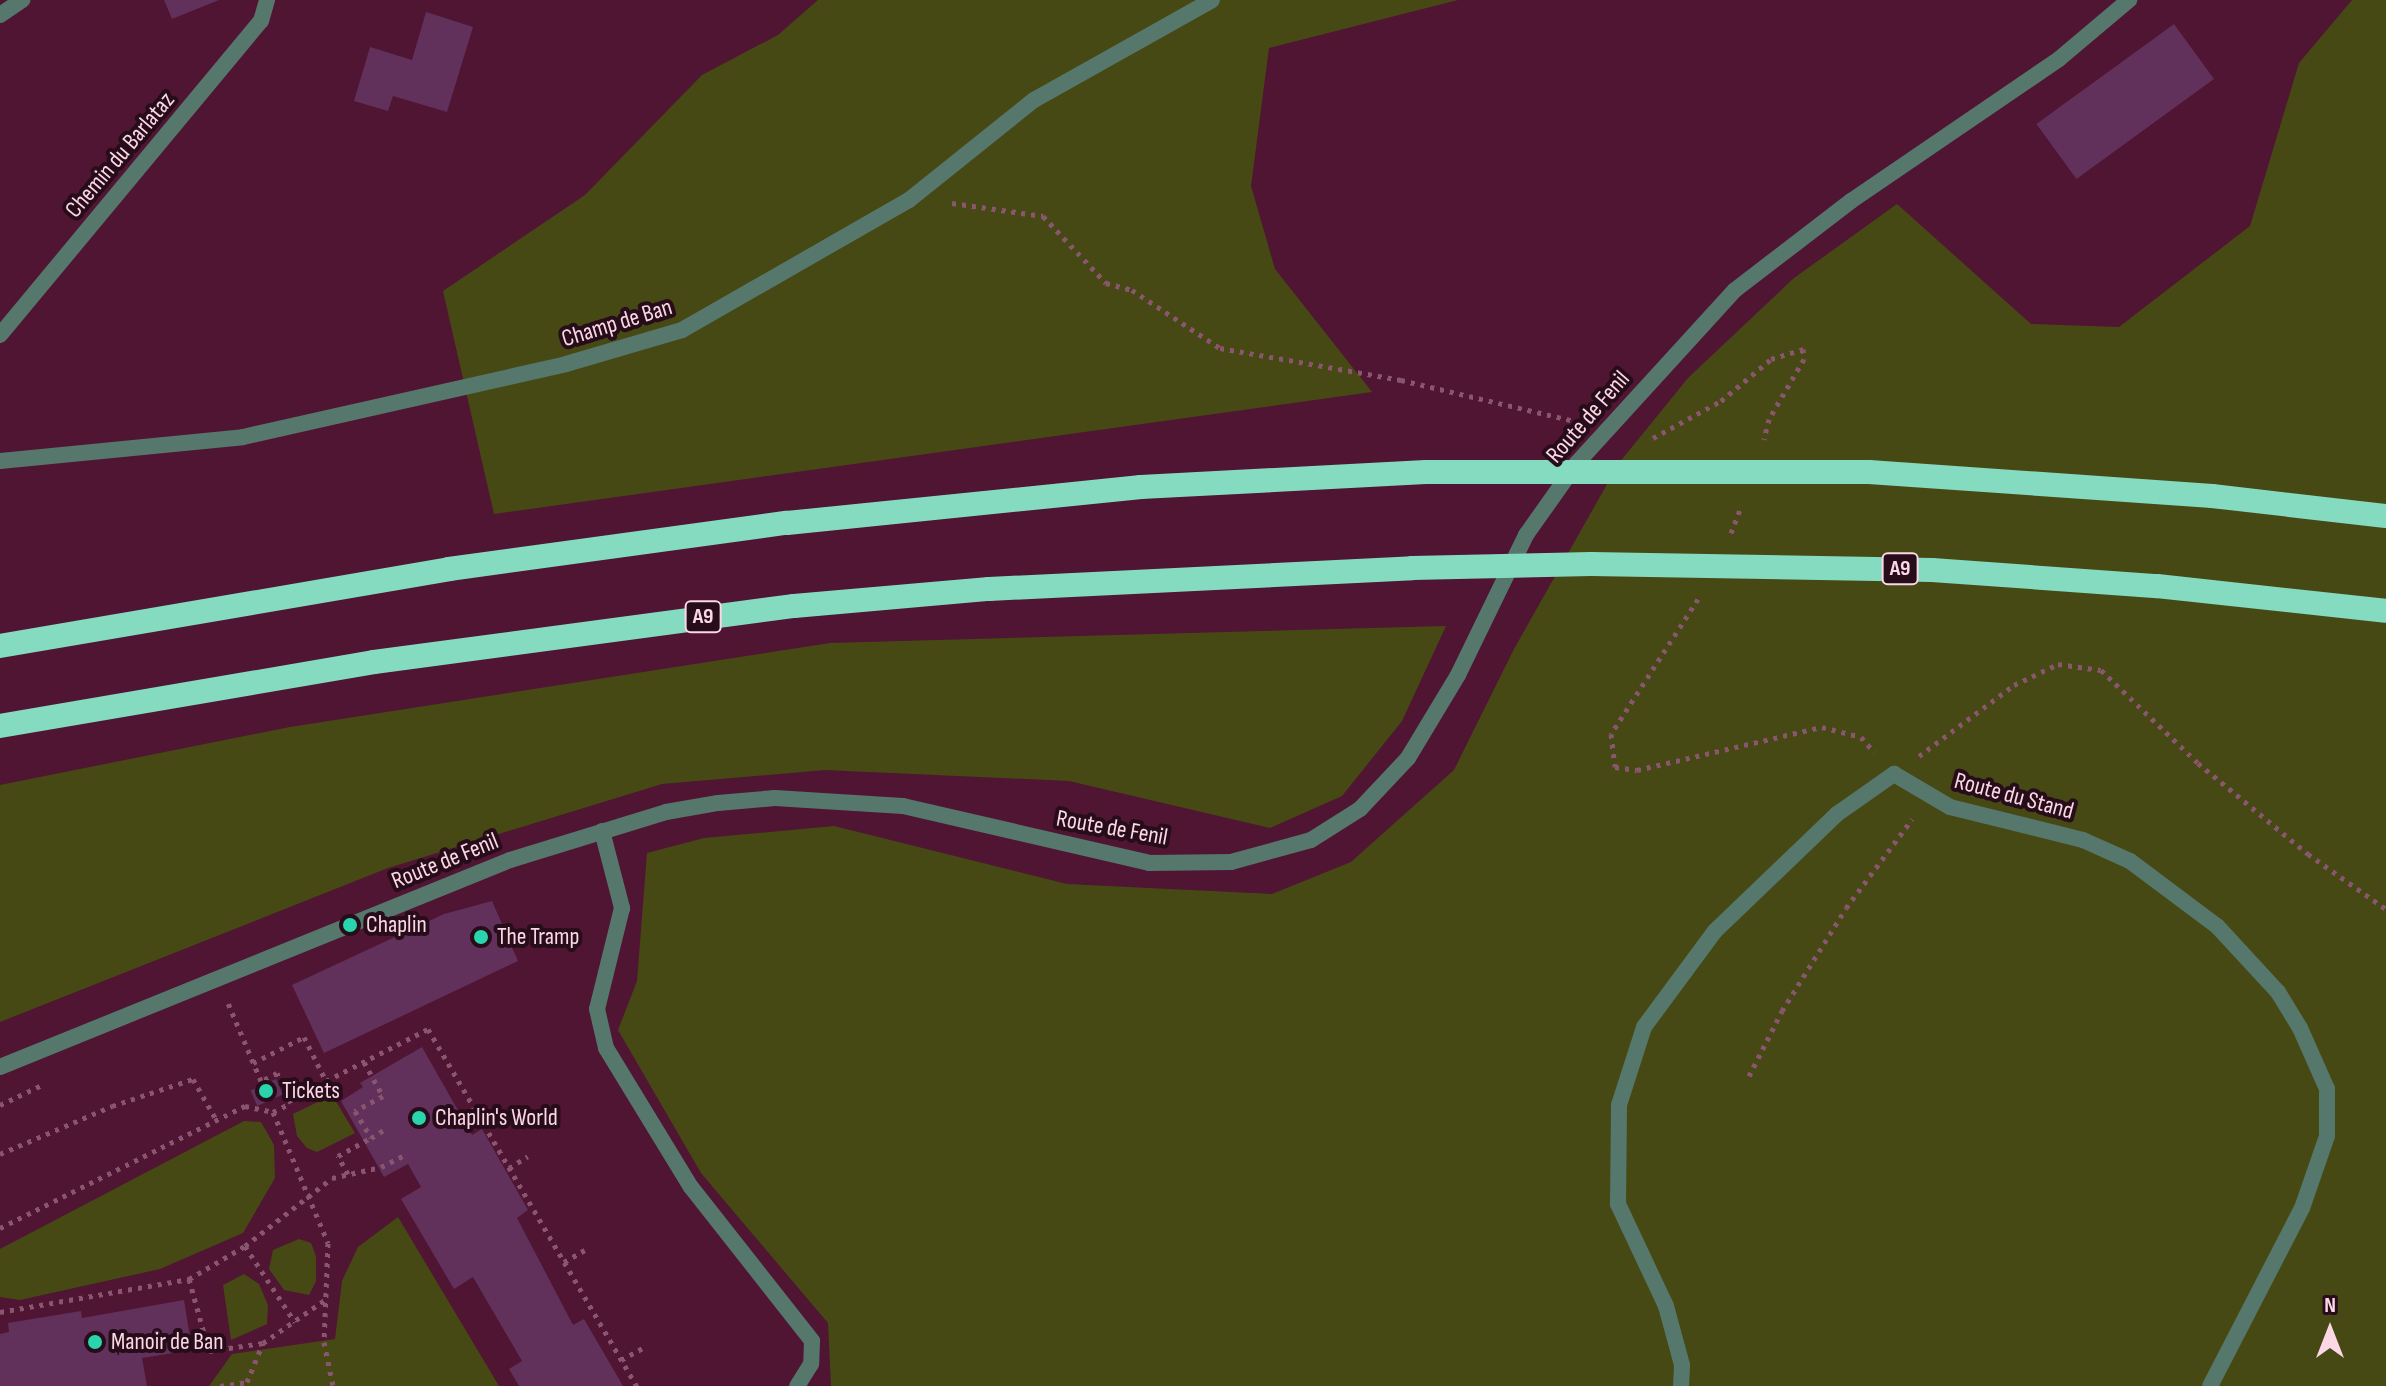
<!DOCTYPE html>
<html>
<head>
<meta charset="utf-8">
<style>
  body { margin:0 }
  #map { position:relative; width:2386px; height:1386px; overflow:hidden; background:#4f1533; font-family:"Sofia Sans Condensed",sans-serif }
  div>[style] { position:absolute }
  .green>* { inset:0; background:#474914 }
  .building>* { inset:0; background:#61315b; transform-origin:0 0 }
  .path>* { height:5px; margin-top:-2.5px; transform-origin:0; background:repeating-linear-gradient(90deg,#89556f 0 4px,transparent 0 10px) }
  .service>* { height:16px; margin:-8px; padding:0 8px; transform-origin:8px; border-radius:8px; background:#56776c }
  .minor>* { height:16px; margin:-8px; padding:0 8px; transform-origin:8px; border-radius:8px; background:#56776c }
  .tertiary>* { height:16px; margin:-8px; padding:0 8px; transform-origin:8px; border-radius:8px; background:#56776c }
  .motorway>* { height:24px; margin:-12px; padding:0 12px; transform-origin:12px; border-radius:12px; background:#85dbc0 }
  .motorway-bridge>* { height:24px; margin:-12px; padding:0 12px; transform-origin:12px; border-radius:12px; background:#85dbc0 }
  .dots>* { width:22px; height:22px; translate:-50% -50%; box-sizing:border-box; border:4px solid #260d19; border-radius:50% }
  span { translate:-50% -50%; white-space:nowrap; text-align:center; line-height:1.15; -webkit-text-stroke:8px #260d19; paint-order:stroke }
  .shield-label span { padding:2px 6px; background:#260d19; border:2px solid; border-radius:6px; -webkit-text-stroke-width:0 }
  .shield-label { font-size:22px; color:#fcd7e6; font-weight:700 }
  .street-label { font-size:24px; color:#fcd7e6 }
  .poi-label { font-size:24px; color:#fcd7e6 }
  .left { translate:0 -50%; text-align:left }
  .north { position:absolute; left:2290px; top:1290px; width:80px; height:80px; -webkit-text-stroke:6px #260d19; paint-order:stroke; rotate:0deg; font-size:22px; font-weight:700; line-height:32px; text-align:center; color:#fcd7e6 }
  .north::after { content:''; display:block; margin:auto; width:28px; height:36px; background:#fcd7e6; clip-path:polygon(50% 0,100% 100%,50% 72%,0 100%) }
</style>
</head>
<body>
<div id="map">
  <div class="green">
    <div style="clip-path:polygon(818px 0,1458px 0,1269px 48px,1251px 186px,1275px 269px,1372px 392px,494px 514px,443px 291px,585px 195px,702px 75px,778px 35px)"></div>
    <div style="clip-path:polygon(2352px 0,2386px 0,2386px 1386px,831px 1386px,828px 1323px,701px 1173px,618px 1030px,637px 981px,647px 853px,704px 838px,834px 826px,1067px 884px,1272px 894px,1351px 862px,1454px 770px,1514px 649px,1619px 463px,1688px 378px,1794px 278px,1897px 204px,2031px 324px,2119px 327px,2250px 226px,2299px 63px)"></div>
    <div style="clip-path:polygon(1446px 626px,1402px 721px,1342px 796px,1270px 828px,1069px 781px,825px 770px,662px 784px,388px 868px,0 1022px,0 785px,290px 727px,830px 643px)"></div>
    <div style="clip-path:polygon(332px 1095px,355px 1133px,317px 1152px,307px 1148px,297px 1136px,293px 1114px)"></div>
    <div style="clip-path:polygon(244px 1121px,261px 1122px,274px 1145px,275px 1178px,243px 1233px,160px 1269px,20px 1300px,0 1297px,0 1249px)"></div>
    <div style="clip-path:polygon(398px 1217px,499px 1386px,209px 1386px,232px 1354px,335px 1339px,342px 1281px,358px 1247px)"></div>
    <div style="clip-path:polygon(299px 1239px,311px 1243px,316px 1256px,316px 1281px,309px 1295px,284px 1290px,269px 1269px,273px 1250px)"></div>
    <div style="clip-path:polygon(244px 1274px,259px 1284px,268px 1305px,267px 1324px,231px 1340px,223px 1285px)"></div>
  </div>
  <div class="building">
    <div style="clip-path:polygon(164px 0,219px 0,172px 19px)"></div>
    <div style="clip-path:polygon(426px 12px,473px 27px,447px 112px,393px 96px,388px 111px,354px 101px,370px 47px,412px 60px)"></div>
    <div style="left:2174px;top:24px;width:68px;height:170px;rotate:54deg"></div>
    <div style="clip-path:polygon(492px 901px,518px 961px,324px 1053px,292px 985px,444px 914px)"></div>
    <div style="clip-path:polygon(422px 1047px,472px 1135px,482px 1129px,528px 1210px,517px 1218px,573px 1325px,584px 1319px,623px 1386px,519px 1386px,509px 1369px,522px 1361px,473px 1277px,454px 1289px,401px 1199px,421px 1187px,408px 1164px,384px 1177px,341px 1101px,363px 1087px,360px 1083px)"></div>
    <div style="left:276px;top:1079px;width:17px;height:28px;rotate:66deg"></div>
    <div style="clip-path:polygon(184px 1300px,192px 1350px,142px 1358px,147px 1386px,0 1386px,0 1334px,9px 1332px,8px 1323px,81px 1311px,82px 1318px)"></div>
  </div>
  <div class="path">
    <div style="left:952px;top:203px;width:92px;rotate:8.1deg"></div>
    <div style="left:1043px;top:216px;width:92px;rotate:46.8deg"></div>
    <div style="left:1106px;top:283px;width:27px;rotate:15deg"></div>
    <div style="left:1132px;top:290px;width:105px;rotate:33.4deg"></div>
    <div style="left:1220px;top:348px;width:184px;rotate:10deg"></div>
    <div style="left:1401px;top:380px;width:179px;rotate:13.3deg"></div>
    <div style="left:1653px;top:438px;width:77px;rotate:-28.6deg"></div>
    <div style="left:1721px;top:401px;width:65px;rotate:-40deg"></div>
    <div style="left:1771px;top:359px;width:34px;rotate:-17deg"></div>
    <div style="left:1803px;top:349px;width:10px;rotate:84deg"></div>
    <div style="left:1804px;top:359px;width:69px;rotate:120.3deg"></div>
    <div style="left:1769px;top:419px;width:21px;rotate:104deg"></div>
    <div style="left:1731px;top:533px;width:30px;rotate:-69deg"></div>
    <div style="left:1698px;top:599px;width:161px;rotate:122.8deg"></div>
    <div style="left:1611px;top:734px;width:33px;rotate:83deg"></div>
    <div style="left:1615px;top:767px;width:22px;rotate:8deg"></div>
    <div style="left:1637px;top:770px;width:190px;rotate:-13.1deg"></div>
    <div style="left:1822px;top:727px;width:40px;rotate:14.4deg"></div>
    <div style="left:1861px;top:737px;width:20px;rotate:49deg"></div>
    <div style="left:1919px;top:756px;width:119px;rotate:-36.8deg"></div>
    <div style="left:2014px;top:685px;width:49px;rotate:-25.5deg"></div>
    <div style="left:2058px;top:664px;width:43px;rotate:7.9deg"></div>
    <div style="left:2101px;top:670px;width:134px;rotate:43.8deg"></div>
    <div style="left:2198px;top:763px;width:143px;rotate:39.6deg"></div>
    <div style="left:2308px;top:854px;width:95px;rotate:35.2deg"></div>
    <div style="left:364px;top:1062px;width:39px;rotate:61deg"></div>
    <div style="left:383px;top:1096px;width:32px;rotate:152deg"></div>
    <div style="left:355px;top:1111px;width:31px;rotate:59deg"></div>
    <div style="left:371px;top:1138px;width:19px;rotate:-32deg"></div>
    <div style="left:253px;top:1063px;width:57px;rotate:-27deg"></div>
    <div style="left:304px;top:1037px;width:49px;rotate:63.4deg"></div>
    <div style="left:326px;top:1081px;width:114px;rotate:-27deg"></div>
    <div style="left:428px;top:1029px;width:414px;rotate:59.7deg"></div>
    <div style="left:1749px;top:1076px;width:73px;rotate:-63.1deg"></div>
    <div style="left:1782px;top:1011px;width:121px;rotate:-58.1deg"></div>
    <div style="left:1846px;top:908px;width:111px;rotate:-53.4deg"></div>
    <div style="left:0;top:1105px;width:47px;rotate:-25.5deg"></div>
    <div style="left:273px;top:1112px;width:142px;rotate:67.2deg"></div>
    <div style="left:328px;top:1243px;width:99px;rotate:92.3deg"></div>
    <div style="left:324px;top:1342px;width:45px;rotate:78.4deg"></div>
    <div style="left:0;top:1154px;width:122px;rotate:-23.2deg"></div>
    <div style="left:112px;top:1106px;width:85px;rotate:-18.4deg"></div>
    <div style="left:193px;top:1079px;width:48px;rotate:60.3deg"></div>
    <div style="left:509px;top:1168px;width:22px;rotate:-32deg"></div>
    <div style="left:348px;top:1174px;width:21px;rotate:-119deg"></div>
    <div style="left:338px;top:1156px;width:38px;rotate:-29deg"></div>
    <div style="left:0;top:1228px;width:274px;rotate:-26.5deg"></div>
    <div style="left:245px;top:1106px;width:29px;rotate:12deg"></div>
    <div style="left:273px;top:1112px;width:20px;rotate:-27deg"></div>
    <div style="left:291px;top:1103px;width:33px;rotate:-115deg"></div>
    <div style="left:277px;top:1073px;width:18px;rotate:153deg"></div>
    <div style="left:261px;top:1081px;width:85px;rotate:-112.9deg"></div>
    <div style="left:245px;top:1246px;width:91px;rotate:56.7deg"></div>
    <div style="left:564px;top:1262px;width:24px;rotate:-30deg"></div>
    <div style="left:189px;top:1279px;width:75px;rotate:74.5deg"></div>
    <div style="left:209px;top:1351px;width:55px;rotate:-8.4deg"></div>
    <div style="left:263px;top:1343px;width:77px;rotate:-34.9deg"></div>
    <div style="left:0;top:1312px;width:192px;rotate:-9.9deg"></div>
    <div style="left:189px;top:1279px;width:65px;rotate:-30.5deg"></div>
    <div style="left:245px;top:1246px;width:110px;rotate:-38deg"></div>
    <div style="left:332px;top:1178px;width:50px;rotate:-12.7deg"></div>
    <div style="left:381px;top:1167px;width:25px;rotate:-27deg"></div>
    <div style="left:621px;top:1360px;width:29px;rotate:-29deg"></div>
    <div style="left:220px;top:1386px;width:27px;rotate:-8deg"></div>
    <div style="left:247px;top:1382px;width:42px;rotate:-67.7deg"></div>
  </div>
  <div class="service">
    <div style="left:602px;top:831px;width:80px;rotate:75.4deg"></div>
    <div style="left:622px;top:908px;width:104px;rotate:103.9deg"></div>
    <div style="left:597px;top:1009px;width:40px;rotate:77deg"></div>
    <div style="left:606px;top:1048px;width:163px;rotate:58.6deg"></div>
    <div style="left:691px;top:1187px;width:196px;rotate:51.8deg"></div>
    <div style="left:812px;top:1341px;width:23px;rotate:92deg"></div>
    <div style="left:811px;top:1364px;width:26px;rotate:122deg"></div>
    <div style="left:1681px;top:1386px;width:21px;rotate:-87deg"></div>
    <div style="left:1682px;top:1365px;width:61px;rotate:-105.2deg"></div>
    <div style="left:1666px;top:1306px;width:113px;rotate:-115.2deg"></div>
    <div style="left:1618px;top:1204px;width:99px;rotate:-89.4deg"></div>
    <div style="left:1619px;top:1105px;width:82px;rotate:-72.2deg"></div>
    <div style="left:1644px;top:1027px;width:119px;rotate:-53.5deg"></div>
    <div style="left:1715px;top:931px;width:169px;rotate:-43.8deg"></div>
    <div style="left:1837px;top:814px;width:70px;rotate:-35.1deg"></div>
    <div style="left:1894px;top:774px;width:65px;rotate:30.5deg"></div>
    <div style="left:1950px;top:807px;width:137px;rotate:13.9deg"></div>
    <div style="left:2083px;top:840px;width:51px;rotate:24.1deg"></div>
    <div style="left:2130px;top:861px;width:109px;rotate:36.8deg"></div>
    <div style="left:2217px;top:926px;width:90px;rotate:47.3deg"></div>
    <div style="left:2278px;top:992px;width:42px;rotate:58.6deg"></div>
    <div style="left:2300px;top:1028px;width:67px;rotate:66.1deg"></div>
    <div style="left:2327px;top:1089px;width:47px;rotate:90deg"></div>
    <div style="left:2327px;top:1136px;width:76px;rotate:109.1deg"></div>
    <div style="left:2302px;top:1208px;width:200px;rotate:117.3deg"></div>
  </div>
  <div class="minor">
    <div style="left:0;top:15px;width:27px;rotate:-34deg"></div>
    <div style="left:0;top:335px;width:408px;rotate:-50.3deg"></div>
    <div style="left:261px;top:21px;width:22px;rotate:-74deg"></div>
    <div style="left:0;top:461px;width:244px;rotate:-5.6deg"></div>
    <div style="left:243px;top:437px;width:331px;rotate:-12.7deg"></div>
    <div style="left:566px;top:364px;width:121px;rotate:-16.3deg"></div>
    <div style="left:682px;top:330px;width:262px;rotate:-29.8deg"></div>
    <div style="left:909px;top:200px;width:160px;rotate:-38.7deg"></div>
    <div style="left:1034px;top:100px;width:204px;rotate:-29.3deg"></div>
  </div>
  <div class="tertiary">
    <div style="left:0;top:1067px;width:550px;rotate:-22.09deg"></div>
    <div style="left:510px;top:860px;width:163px;rotate:-17.1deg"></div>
    <div style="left:666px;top:812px;width:53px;rotate:-9.8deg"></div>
    <div style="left:718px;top:803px;width:57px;rotate:-5deg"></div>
    <div style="left:775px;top:798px;width:128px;rotate:3.6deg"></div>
    <div style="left:903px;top:806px;width:253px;rotate:13deg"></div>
    <div style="left:1149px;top:863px;width:82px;rotate:-0.7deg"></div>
    <div style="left:1231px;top:862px;width:83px;rotate:-15.4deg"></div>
    <div style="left:1311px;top:840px;width:58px;rotate:-32.3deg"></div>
    <div style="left:1360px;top:809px;width:70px;rotate:-46.7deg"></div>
    <div style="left:1408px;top:758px;width:97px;rotate:-58.9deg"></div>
    <div style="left:1458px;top:675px;width:156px;rotate:-64.1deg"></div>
    <div style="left:1526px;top:535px;width:88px;rotate:-54.7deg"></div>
    <div style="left:1577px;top:463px;width:234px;rotate:-47.6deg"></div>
    <div style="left:1735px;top:290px;width:146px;rotate:-37.5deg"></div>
    <div style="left:1851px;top:201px;width:252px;rotate:-34.3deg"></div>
    <div style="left:2059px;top:59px;width:92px;rotate:-40.1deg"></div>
  </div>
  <div class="motorway">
    <div style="left:0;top:646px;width:456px;rotate:-9.7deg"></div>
    <div style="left:449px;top:569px;width:341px;rotate:-7.8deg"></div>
    <div style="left:787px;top:523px;width:356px;rotate:-5.8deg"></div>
    <div style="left:1141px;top:487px;width:285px;rotate:-3deg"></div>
    <div style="left:0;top:726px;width:379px;rotate:-9.7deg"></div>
    <div style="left:374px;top:662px;width:424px;rotate:-7.6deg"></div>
    <div style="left:794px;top:606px;width:196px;rotate:-5deg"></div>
    <div style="left:989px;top:589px;width:424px;rotate:-2.8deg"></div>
  </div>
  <div class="motorway-bridge">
    <div style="left:1426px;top:472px;width:443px"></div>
    <div style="left:1869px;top:472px;width:344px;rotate:4deg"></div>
    <div style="left:2212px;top:496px;width:175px;rotate:6.6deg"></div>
    <div style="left:1412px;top:568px;width:179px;rotate:-1.3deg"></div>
    <div style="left:1591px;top:564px;width:341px;rotate:1deg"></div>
    <div style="left:1932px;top:570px;width:226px;rotate:4.1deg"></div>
    <div style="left:2157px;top:586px;width:230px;rotate:6.2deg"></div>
  </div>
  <div class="dots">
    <div style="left:350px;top:925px;background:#29d5ad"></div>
    <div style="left:481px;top:937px;background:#29d5ad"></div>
    <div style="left:266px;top:1091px;background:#29d5ad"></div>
    <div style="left:419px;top:1118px;background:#29d5ad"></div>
    <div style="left:95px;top:1342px;background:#29d5ad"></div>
  </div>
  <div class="shield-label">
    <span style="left:1900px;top:569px">A9</span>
    <span style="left:703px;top:617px">A9</span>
  </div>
  <div class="street-label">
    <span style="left:120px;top:155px;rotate:-50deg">Chemin du Barlataz</span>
    <span style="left:617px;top:323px;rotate:-17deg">Champ de Ban</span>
    <span style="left:1588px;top:417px;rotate:-49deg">Route de Fenil</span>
    <span style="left:2014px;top:796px;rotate:15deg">Route du Stand</span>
    <span style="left:1112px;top:828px;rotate:10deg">Route de Fenil</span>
    <span style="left:445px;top:861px;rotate:-22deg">Route de Fenil</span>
  </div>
  <div class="poi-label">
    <span class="left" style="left:366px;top:925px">Chaplin</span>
    <span class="left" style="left:497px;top:937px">The Tramp</span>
    <span class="left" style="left:282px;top:1091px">Tickets</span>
    <span class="left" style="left:435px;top:1118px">Chaplin's World</span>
    <span class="left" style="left:111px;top:1342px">Manoir de Ban</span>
  </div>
  <div class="north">N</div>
</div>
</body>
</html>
